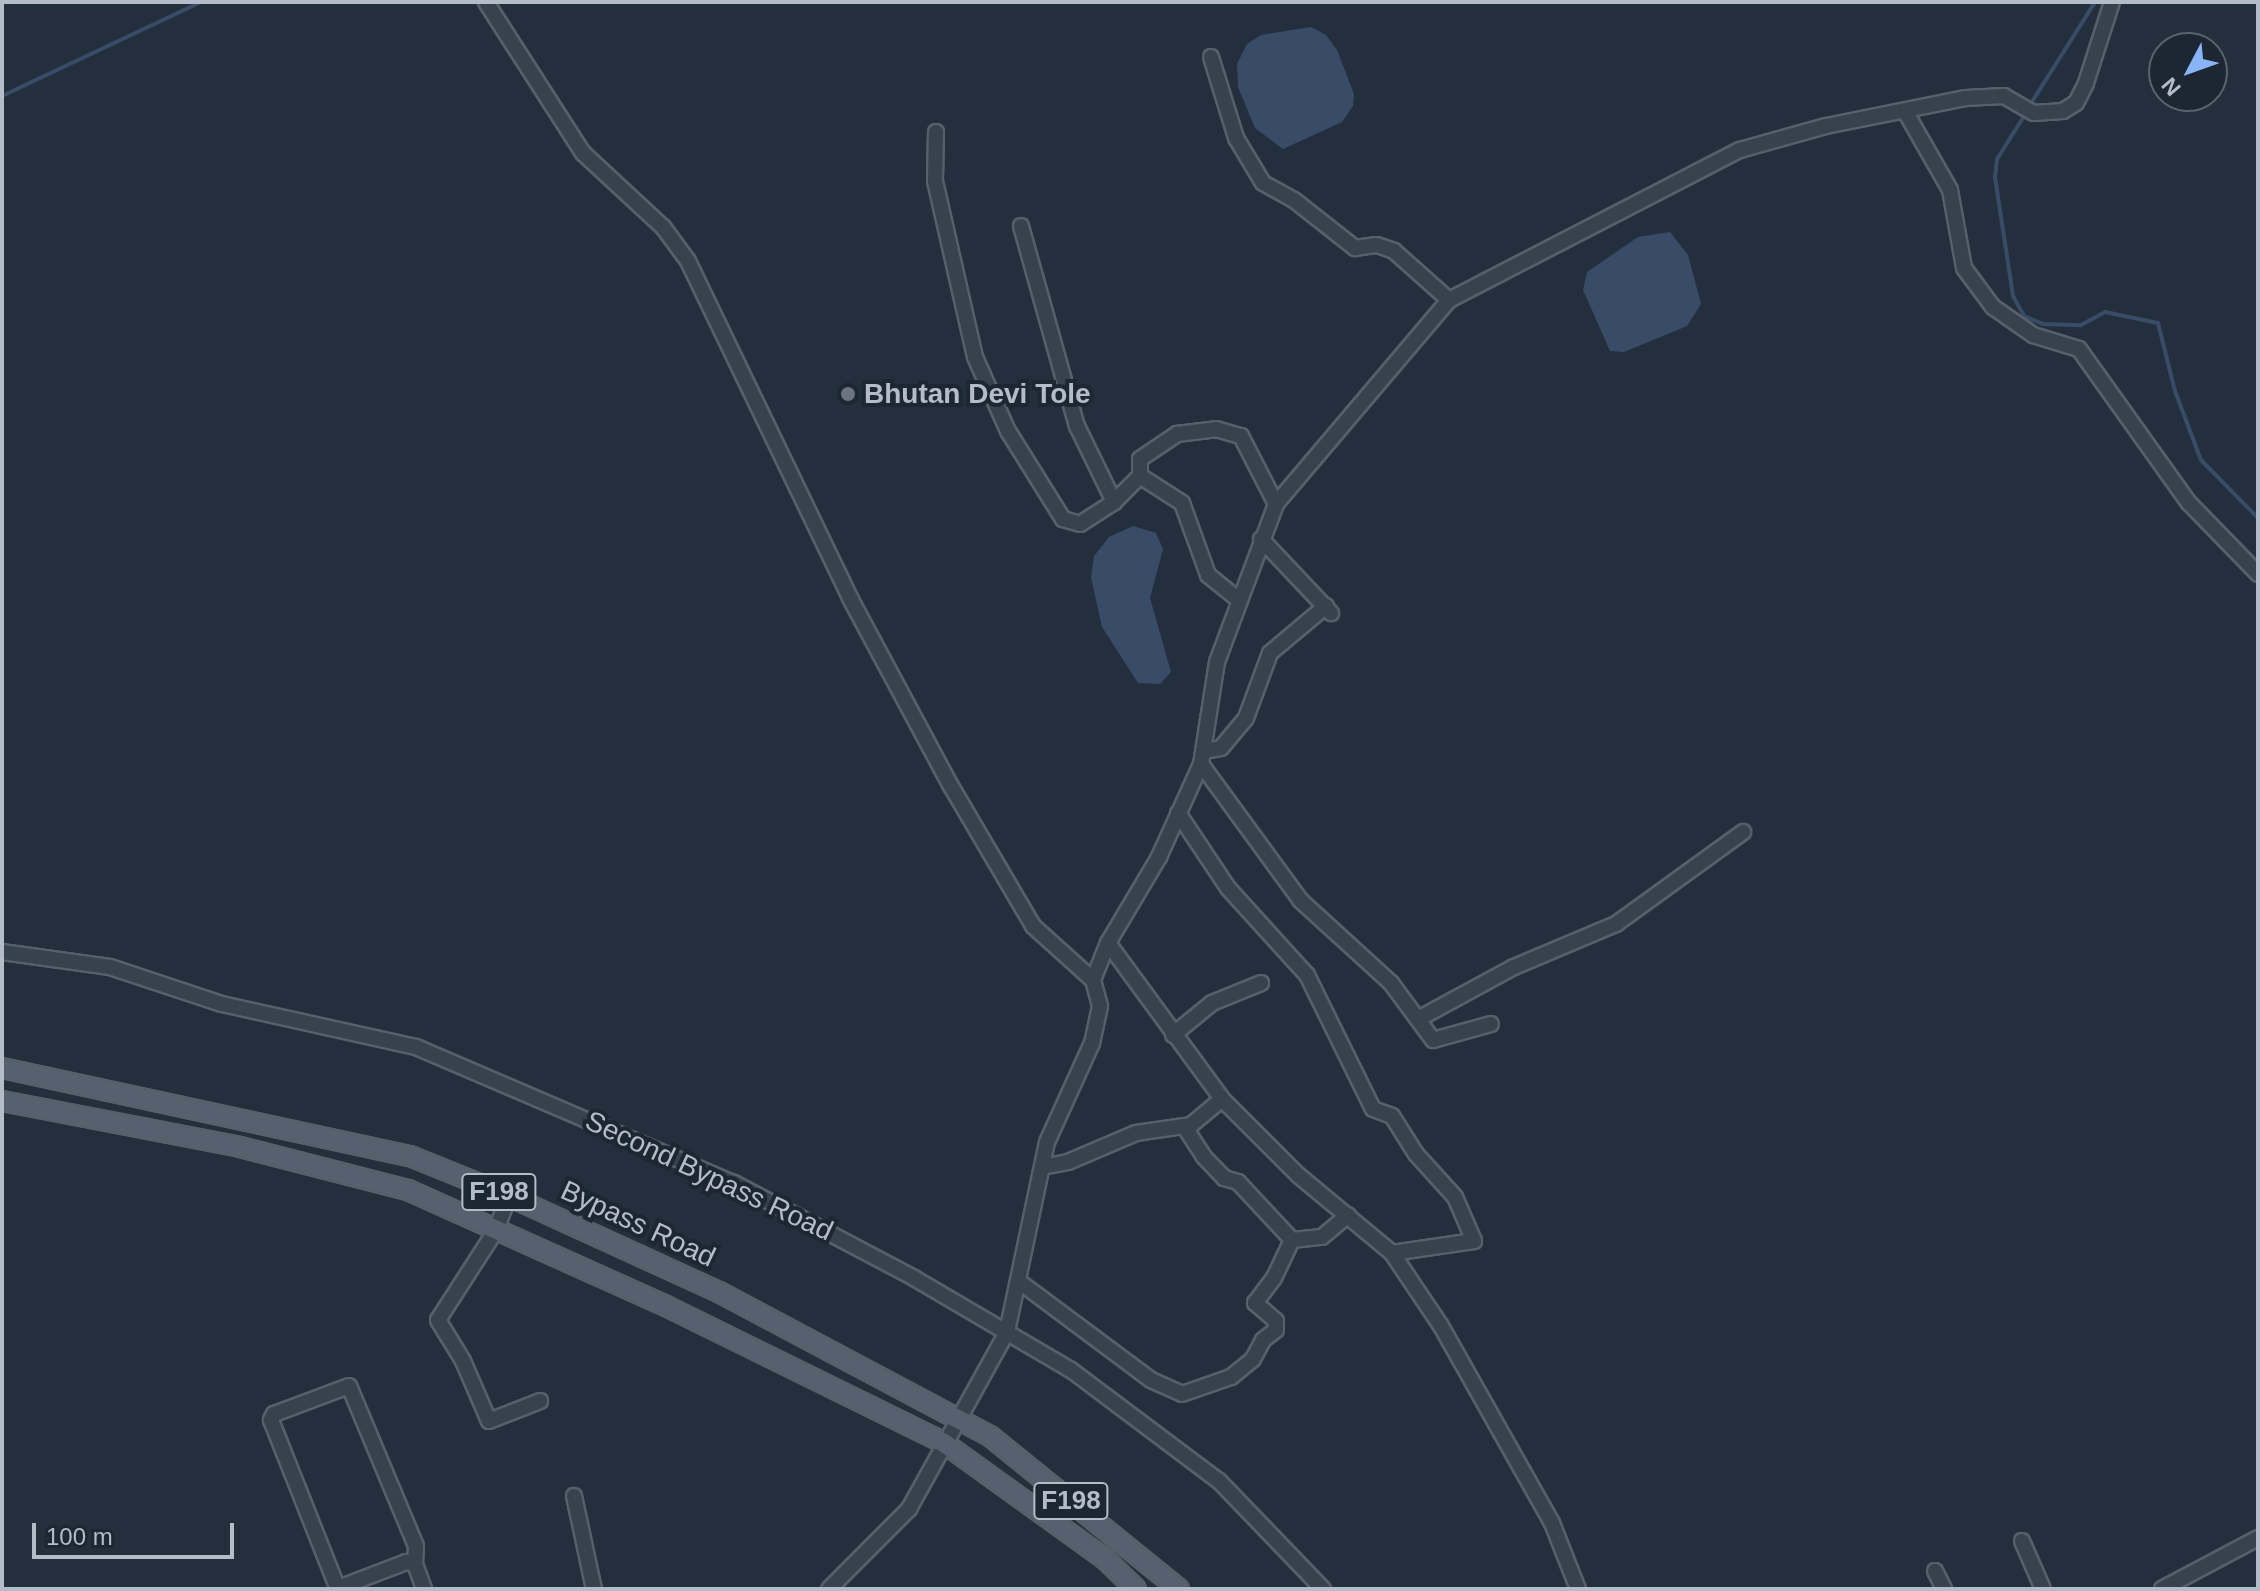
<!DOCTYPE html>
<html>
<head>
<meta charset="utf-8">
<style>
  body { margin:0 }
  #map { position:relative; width:2260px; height:1591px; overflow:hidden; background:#242f3e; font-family:Arial,sans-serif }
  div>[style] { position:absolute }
  .water>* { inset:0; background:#394c67 }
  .stream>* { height:4px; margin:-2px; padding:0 2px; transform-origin:2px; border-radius:2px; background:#394c67 }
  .roads { filter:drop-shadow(2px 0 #565f6c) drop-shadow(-2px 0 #565f6c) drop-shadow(0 2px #565f6c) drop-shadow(0 -2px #565f6c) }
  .minor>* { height:14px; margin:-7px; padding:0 7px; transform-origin:7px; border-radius:7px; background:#38414e }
  .major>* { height:18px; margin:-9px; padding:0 9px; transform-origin:9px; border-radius:9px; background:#56606e }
  .dots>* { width:22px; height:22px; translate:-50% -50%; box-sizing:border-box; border:4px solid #1d2633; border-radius:50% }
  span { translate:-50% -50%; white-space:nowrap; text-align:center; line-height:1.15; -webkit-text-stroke:8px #1d2633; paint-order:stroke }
  .shield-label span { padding:2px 6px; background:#1d2633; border:2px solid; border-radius:6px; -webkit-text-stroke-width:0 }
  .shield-label { font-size:26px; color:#b4bcc9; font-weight:700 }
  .poi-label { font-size:28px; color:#b4bcc9; font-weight:700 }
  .left { translate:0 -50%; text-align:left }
  .street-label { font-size:28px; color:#b4bcc9 }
  .frame { position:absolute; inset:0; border:4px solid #b4bcc9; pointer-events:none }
  .north { position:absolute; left:2148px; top:32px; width:80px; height:80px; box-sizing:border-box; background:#1d2633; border:2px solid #59626f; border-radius:50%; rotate:229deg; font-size:22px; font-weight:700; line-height:32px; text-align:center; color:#b4bcc9 }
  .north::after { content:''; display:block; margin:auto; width:28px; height:36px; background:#8ab4f8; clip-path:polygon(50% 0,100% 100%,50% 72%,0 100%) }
  .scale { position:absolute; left:32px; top:1523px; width:202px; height:36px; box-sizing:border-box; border:4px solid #b4bcc9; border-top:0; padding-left:10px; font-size:24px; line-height:28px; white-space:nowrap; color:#b4bcc9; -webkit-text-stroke:6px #1d2633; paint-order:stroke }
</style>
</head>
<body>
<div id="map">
  <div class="water">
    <div style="clip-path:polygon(1311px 27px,1326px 35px,1337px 50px,1354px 94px,1353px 106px,1342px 122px,1283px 149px,1255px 128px,1238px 87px,1237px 64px,1247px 44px,1261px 35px)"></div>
    <div style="clip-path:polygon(1670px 232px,1688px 255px,1701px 304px,1687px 326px,1624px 352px,1610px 351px,1583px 290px,1587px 272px,1638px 237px)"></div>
    <div style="clip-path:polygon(1133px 526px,1156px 533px,1163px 549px,1150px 598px,1171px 672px,1160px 684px,1138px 683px,1102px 627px,1091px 577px,1094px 556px,1109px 537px)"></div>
  </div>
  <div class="stream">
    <div style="left:2px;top:96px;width:220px;rotate:-25.3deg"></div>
    <div style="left:2030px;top:105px;width:122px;rotate:-57.7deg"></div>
    <div style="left:2026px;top:113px;width:54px;rotate:122.2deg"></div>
    <div style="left:1997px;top:159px;width:18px;rotate:96deg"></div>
    <div style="left:1995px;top:177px;width:120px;rotate:81.4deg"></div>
    <div style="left:2013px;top:296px;width:23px;rotate:61deg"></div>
    <div style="left:2024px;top:316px;width:21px;rotate:23deg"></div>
    <div style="left:2043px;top:324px;width:38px;rotate:2deg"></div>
    <div style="left:2081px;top:325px;width:27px;rotate:-28deg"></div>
    <div style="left:2105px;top:312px;width:54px;rotate:11.7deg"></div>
    <div style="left:2158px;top:323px;width:70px;rotate:76deg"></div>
    <div style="left:2175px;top:391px;width:74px;rotate:69.4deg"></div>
    <div style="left:2201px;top:460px;width:81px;rotate:45.5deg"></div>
  </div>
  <div class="roads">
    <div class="minor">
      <div style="left:486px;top:2px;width:179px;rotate:57.3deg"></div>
      <div style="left:583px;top:153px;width:109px;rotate:42.8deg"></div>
      <div style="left:663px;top:227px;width:42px;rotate:53.7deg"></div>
      <div style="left:688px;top:261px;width:374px;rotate:64.3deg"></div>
      <div style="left:850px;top:598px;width:213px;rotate:61.8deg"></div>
      <div style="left:951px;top:786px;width:162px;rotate:59.6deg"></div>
      <div style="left:1033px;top:926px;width:81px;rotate:42deg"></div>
      <div style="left:1093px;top:980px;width:27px;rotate:75deg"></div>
      <div style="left:1100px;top:1006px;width:38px;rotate:102deg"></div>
      <div style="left:1092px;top:1043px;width:109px;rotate:114.4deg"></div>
      <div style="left:1047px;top:1142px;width:194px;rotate:101.9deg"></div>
      <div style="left:1007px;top:1332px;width:202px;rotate:119deg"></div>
      <div style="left:909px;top:1509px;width:113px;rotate:135deg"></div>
      <div style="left:1211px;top:57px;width:85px;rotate:72.8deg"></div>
      <div style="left:1236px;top:138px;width:52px;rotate:59deg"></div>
      <div style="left:1263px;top:183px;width:35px;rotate:29deg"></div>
      <div style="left:1294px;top:200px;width:78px;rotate:38.2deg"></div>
      <div style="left:1355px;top:248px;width:22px;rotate:-8deg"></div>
      <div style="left:1377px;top:245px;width:18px;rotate:19deg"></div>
      <div style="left:1394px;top:251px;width:74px;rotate:41.7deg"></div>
      <div style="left:1905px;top:111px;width:91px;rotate:60.3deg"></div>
      <div style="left:1950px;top:190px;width:79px;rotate:79.8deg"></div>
      <div style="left:1964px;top:268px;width:49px;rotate:53.4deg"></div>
      <div style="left:1993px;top:307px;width:49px;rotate:35deg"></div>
      <div style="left:2033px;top:335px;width:48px;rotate:16.9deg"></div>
      <div style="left:2079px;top:349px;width:189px;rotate:54.5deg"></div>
      <div style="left:2189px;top:503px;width:99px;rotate:45.8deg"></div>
      <div style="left:936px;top:132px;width:49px;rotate:91.2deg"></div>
      <div style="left:935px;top:181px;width:180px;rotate:77.2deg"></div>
      <div style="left:975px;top:357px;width:81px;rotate:66deg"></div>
      <div style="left:1008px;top:431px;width:104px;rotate:58deg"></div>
      <div style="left:1063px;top:519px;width:18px;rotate:16deg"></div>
      <div style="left:1080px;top:524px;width:40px;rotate:-32.9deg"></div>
      <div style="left:1114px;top:502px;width:37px;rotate:-45deg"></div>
      <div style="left:1140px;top:476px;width:17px;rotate:-90deg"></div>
      <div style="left:1140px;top:459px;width:45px;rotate:-34deg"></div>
      <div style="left:1177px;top:434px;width:39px;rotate:-7deg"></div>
      <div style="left:1216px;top:429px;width:26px;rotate:16deg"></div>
      <div style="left:1241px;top:436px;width:76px;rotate:62.8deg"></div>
      <div style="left:1021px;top:226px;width:208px;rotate:74.4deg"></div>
      <div style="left:1077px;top:426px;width:85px;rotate:64deg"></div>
      <div style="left:1140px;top:476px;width:50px;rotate:32.7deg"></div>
      <div style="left:1182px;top:503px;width:77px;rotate:70.1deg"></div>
      <div style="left:1208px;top:575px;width:40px;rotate:39deg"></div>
      <div style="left:1261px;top:539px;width:102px;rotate:46.6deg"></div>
      <div style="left:1203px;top:751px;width:18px;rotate:-9deg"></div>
      <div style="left:1221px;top:748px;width:39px;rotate:-50deg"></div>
      <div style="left:1246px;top:718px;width:69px;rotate:-69.7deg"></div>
      <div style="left:1270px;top:653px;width:73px;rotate:-40deg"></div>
      <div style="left:1201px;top:764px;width:168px;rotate:53.9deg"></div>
      <div style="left:1300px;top:900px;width:123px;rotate:42.4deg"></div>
      <div style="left:1391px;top:983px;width:71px;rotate:53.6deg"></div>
      <div style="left:1433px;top:1040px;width:60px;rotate:-15.4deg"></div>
      <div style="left:1178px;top:813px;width:90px;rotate:56.3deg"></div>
      <div style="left:1228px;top:888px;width:118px;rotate:47.8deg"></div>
      <div style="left:1307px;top:975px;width:149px;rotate:63.8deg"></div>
      <div style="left:1373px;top:1109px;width:20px;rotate:20deg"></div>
      <div style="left:1392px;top:1116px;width:45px;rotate:57.7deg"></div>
      <div style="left:1416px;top:1154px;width:58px;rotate:47.8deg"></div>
      <div style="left:1455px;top:1197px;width:48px;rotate:66.6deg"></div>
      <div style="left:1474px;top:1241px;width:83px;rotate:171.7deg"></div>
      <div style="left:1108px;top:943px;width:193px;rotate:53.8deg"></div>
      <div style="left:1222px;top:1099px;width:107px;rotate:45deg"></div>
      <div style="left:1298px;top:1175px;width:122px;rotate:39.7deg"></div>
      <div style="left:1392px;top:1253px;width:88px;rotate:56.1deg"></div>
      <div style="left:1441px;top:1326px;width:226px;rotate:60.6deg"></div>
      <div style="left:1552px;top:1523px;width:71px;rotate:68.5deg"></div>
      <div style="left:2px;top:952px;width:109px;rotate:7.9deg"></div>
      <div style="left:110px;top:967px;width:118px;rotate:18.3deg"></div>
      <div style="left:222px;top:1004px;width:199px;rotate:12.5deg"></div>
      <div style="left:416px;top:1047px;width:346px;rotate:23.2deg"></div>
      <div style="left:734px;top:1183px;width:204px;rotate:27.8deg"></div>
      <div style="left:914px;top:1278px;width:182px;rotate:30.4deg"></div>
      <div style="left:1071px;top:1370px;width:185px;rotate:36.9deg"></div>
      <div style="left:1219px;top:1481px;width:150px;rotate:46.1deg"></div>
      <div style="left:1093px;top:980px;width:40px;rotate:-68deg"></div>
      <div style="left:1108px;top:943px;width:100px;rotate:-59.3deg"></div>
      <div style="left:1159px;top:857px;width:102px;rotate:-65.7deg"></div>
      <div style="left:1201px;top:764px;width:103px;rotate:-81.1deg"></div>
      <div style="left:1217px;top:662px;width:169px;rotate:-69.5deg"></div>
      <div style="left:1276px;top:504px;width:267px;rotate:-49.7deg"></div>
      <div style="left:1449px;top:300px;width:327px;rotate:-27.3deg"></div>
      <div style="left:1740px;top:150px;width:89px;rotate:-15.6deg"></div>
      <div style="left:1826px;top:126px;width:143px;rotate:-11.3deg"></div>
      <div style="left:1966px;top:98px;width:38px;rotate:-3deg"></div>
      <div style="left:2004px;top:96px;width:34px;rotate:30deg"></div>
      <div style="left:2034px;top:113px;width:29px;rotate:-4deg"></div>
      <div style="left:2063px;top:111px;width:15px;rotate:-32deg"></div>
      <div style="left:2076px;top:103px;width:22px;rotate:-63deg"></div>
      <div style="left:2086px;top:83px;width:85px;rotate:-72.2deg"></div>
      <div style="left:1420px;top:1018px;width:107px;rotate:-28.5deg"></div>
      <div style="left:1514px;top:967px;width:111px;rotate:-22.9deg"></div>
      <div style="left:1616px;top:924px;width:157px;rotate:-35.9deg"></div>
      <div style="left:1173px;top:1035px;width:50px;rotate:-39.4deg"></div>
      <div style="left:1212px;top:1003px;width:53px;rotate:-22.2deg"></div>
      <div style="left:1184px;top:1126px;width:37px;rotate:57deg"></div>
      <div style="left:1204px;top:1157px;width:29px;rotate:46deg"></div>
      <div style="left:1224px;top:1178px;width:15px;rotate:16deg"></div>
      <div style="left:1238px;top:1182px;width:79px;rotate:47deg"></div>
      <div style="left:1292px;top:1240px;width:30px;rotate:-6deg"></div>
      <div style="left:1322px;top:1237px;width:34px;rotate:-40deg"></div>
      <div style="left:1042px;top:1167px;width:26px;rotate:-11deg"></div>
      <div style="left:1068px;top:1162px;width:74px;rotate:-23.1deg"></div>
      <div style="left:1136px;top:1133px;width:56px;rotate:-8.3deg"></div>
      <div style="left:1191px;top:1125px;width:40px;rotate:-40deg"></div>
      <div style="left:509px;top:1196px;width:36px;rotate:111deg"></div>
      <div style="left:496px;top:1230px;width:107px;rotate:122.8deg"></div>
      <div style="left:438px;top:1320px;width:48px;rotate:58.6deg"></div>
      <div style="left:463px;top:1361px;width:65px;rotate:66.6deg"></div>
      <div style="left:489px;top:1421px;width:55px;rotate:-21.4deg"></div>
      <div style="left:1021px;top:1283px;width:162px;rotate:36.7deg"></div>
      <div style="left:1151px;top:1380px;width:34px;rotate:24deg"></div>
      <div style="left:1182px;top:1394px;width:52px;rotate:-19.1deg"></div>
      <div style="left:1231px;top:1377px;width:28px;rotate:-39deg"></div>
      <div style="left:1253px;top:1359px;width:21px;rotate:-62deg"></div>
      <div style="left:1263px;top:1340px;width:16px;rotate:-38deg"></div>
      <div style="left:1276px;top:1330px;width:9px;rotate:-90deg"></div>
      <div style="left:1276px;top:1321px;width:28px;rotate:-139deg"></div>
      <div style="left:1255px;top:1303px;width:31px;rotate:-53deg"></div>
      <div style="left:1274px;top:1278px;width:42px;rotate:-64.7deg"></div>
      <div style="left:574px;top:1496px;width:95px;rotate:77.9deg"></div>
      <div style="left:2022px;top:1541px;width:52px;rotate:66.4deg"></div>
      <div style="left:415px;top:1564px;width:18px;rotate:-87deg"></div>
      <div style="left:416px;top:1546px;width:173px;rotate:-112.7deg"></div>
      <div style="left:349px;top:1386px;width:80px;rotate:159.5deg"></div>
      <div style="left:274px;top:1414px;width:7px;rotate:117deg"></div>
      <div style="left:271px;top:1420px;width:176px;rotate:68.4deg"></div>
      <div style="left:336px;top:1584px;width:6px;rotate:31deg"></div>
      <div style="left:341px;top:1587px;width:70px;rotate:-21deg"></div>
      <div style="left:406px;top:1562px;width:9px;rotate:13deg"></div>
      <div style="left:415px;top:1564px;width:27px;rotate:70deg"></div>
      <div style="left:1935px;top:1571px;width:20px;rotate:63deg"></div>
      <div style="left:2162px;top:1589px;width:109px;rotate:-28deg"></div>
    </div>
    <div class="major">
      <div style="left:2px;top:1068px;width:417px;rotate:12.2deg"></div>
      <div style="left:410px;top:1156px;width:107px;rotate:22deg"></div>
      <div style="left:509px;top:1196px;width:231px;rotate:24.6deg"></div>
      <div style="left:719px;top:1292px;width:307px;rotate:28deg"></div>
      <div style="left:990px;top:1436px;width:243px;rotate:39deg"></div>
      <div style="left:2px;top:1101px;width:242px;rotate:10.9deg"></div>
      <div style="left:240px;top:1147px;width:173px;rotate:14.4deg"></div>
      <div style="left:408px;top:1190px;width:283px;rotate:24.2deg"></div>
      <div style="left:666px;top:1306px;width:310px;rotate:26.2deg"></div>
      <div style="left:944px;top:1443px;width:198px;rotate:35.8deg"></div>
      <div style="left:1105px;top:1559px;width:43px;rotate:44.1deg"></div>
    </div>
  </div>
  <div class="dots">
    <div style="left:848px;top:394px;background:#6b7280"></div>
  </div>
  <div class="shield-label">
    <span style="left:499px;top:1192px">F198</span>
    <span style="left:1071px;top:1501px">F198</span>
  </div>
  <div class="poi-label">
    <span class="left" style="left:864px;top:394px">Bhutan Devi Tole</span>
  </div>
  <div class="street-label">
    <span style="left:709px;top:1176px;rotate:25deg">Second Bypass Road</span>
    <span style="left:638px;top:1224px;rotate:25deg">Bypass Road</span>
  </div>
  <div class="frame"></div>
  <div class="north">N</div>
  <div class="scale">100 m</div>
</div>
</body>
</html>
